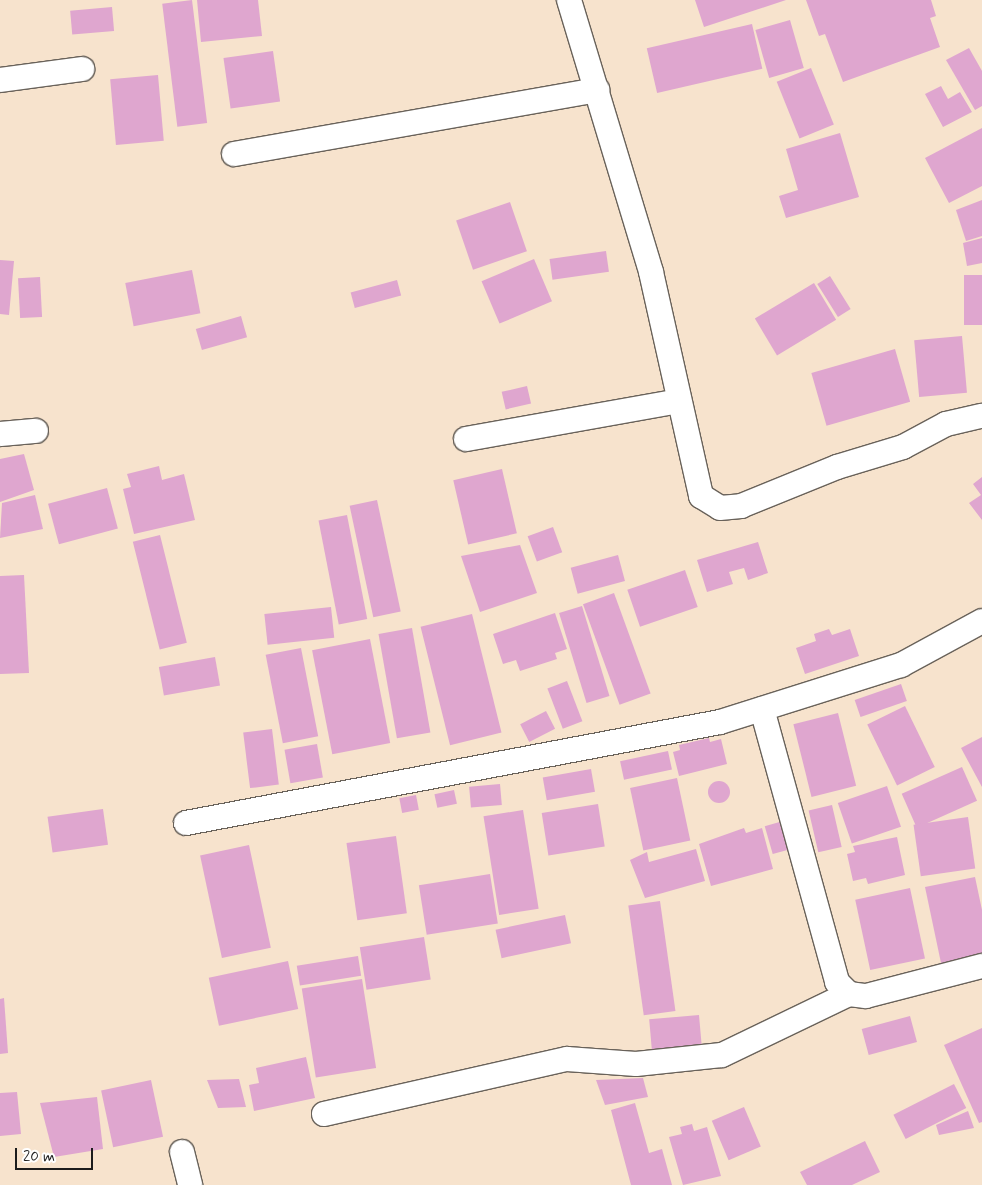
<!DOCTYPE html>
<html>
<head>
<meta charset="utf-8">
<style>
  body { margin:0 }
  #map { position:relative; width:982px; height:1185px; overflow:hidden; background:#f7e3cd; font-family:Mynerve,sans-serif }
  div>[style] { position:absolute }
  .building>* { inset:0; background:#dfa6cf; transform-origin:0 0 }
  .round { border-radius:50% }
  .roads { filter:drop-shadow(1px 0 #69625a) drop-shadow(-1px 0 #69625a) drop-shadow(0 1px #69625a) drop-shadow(0 -1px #69625a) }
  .minor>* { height:24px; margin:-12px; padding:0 12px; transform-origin:12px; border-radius:12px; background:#fff }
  span { translate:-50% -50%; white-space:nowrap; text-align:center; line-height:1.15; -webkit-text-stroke:4.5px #fff; paint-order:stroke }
  .scale { position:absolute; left:15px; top:1148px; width:78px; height:22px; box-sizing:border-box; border:2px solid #1c1c1c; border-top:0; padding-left:6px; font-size:15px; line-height:18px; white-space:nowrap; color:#1c1c1c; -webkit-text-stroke:4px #fff; paint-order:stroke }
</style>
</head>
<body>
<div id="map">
  <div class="building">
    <div style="left:192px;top:0;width:124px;height:30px;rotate:83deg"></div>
    <div style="clip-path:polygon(197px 0,258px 0,262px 36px,201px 42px)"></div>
    <div style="clip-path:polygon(695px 0,786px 0,704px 27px)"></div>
    <div style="clip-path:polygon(806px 0,931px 0,936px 16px,930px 18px,940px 47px,843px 82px,825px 34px,819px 36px)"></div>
    <div style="left:112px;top:7px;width:24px;height:42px;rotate:85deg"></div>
    <div style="left:790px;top:20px;width:50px;height:36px;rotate:74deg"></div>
    <div style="left:752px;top:24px;width:46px;height:108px;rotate:77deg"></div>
    <div style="clip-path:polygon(969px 48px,982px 71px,982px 106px,975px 110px,946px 60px)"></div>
    <div style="left:273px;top:51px;width:51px;height:50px;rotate:82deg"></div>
    <div style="left:811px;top:68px;width:61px;height:37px;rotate:68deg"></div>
    <div style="left:158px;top:75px;width:66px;height:48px;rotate:85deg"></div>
    <div style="clip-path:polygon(941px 86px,948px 99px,960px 92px,972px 112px,943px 127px,925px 94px)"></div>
    <div style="clip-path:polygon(982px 128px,982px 186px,949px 203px,925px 158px)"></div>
    <div style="clip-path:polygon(840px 133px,859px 197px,786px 218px,779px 196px,798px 190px,786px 149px)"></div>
    <div style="clip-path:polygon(982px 200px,982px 236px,966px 241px,956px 210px)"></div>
    <div style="left:510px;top:202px;width:52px;height:57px;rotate:71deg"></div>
    <div style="clip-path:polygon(982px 238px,982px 263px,967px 266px,963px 243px)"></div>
    <div style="left:606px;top:251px;width:21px;height:57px;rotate:82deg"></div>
    <div style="left:534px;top:259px;width:46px;height:57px;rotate:67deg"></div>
    <div style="clip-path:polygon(0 260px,14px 261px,9px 315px,0 314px)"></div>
    <div style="left:192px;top:270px;width:44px;height:68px;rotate:79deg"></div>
    <div style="left:982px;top:275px;width:50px;height:18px;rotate:90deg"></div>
    <div style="left:830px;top:276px;width:39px;height:15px;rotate:58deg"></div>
    <div style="left:40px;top:277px;width:40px;height:22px;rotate:87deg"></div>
    <div style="left:397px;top:280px;width:16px;height:48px;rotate:75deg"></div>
    <div style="left:814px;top:283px;width:43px;height:69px;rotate:59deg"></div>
    <div style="left:241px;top:316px;width:22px;height:47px;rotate:74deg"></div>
    <div style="left:962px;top:336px;width:57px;height:48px;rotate:85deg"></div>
    <div style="left:895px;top:349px;width:55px;height:87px;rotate:74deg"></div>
    <div style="left:527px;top:386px;width:18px;height:26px;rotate:77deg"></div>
    <div style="clip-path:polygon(24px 454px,34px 490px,0 502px,0 459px)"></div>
    <div style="clip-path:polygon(159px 466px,162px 480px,184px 474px,195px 520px,134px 534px,123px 489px,131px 487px,127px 474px)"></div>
    <div style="left:502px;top:469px;width:66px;height:50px;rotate:77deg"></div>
    <div style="clip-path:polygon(982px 477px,982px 520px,969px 503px,981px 495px,973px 484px)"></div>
    <div style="left:107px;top:488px;width:42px;height:61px;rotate:75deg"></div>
    <div style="clip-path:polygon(35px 495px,43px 529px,0 538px,2px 503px)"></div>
    <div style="left:377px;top:500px;width:114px;height:28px;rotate:78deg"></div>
    <div style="left:347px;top:515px;width:106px;height:29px;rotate:79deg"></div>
    <div style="left:553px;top:527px;width:27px;height:27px;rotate:70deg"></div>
    <div style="left:160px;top:535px;width:111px;height:28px;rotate:76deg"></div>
    <div style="clip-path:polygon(758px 542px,768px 573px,748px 580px,744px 568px,729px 572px,733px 584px,707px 592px,697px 560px)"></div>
    <div style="clip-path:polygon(520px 545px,537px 593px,480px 612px,461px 556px)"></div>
    <div style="left:618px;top:555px;width:27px;height:49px;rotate:75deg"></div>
    <div style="left:685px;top:570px;width:39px;height:61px;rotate:71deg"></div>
    <div style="clip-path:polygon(24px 575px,29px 673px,0 674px,0 576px)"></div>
    <div style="left:614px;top:593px;width:107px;height:33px;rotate:70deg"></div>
    <div style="left:582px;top:606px;width:94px;height:24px;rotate:73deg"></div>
    <div style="left:331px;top:607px;width:31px;height:67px;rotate:84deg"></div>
    <div style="clip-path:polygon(555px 613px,567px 649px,555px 653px,557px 659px,520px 671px,516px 660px,503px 664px,493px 634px)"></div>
    <div style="left:472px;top:614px;width:122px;height:53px;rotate:76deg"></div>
    <div style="left:412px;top:628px;width:106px;height:34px;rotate:80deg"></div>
    <div style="clip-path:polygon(829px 629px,832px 635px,850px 629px,859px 656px,805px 674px,796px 648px,816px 641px,814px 634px)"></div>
    <div style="left:370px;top:639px;width:106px;height:59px;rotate:79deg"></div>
    <div style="left:301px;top:648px;width:90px;height:36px;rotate:79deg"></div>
    <div style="left:215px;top:657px;width:29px;height:57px;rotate:80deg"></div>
    <div style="left:567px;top:681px;width:43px;height:21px;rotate:69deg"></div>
    <div style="left:901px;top:684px;width:18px;height:49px;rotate:71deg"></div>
    <div style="left:905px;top:706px;width:68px;height:42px;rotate:64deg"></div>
    <div style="left:546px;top:711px;width:20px;height:29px;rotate:63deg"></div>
    <div style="left:838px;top:713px;width:75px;height:46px;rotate:76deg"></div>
    <div style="left:272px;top:729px;width:56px;height:29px;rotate:83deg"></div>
    <div style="clip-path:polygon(982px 737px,982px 787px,961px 748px)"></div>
    <div style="clip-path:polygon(709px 738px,710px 742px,721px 739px,727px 764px,679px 776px,673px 752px,680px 750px,679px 745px)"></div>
    <div style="left:317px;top:744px;width:34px;height:33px;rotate:80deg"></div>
    <div style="left:668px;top:751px;width:19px;height:49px;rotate:78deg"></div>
    <div style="left:962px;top:767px;width:37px;height:66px;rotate:66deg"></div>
    <div style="left:591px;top:769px;width:23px;height:49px;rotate:80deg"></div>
    <div style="left:677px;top:778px;width:64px;height:48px;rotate:78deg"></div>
    <div class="round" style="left:708px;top:781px;width:22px;height:22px"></div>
    <div style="left:500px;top:784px;width:21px;height:31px;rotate:85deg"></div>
    <div style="left:887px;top:786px;width:43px;height:52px;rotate:71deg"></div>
    <div style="left:454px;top:790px;width:14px;height:20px;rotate:78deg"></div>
    <div style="left:416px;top:795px;width:15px;height:17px;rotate:79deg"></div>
    <div style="left:598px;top:804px;width:43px;height:57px;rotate:81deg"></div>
    <div style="left:832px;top:805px;width:43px;height:24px;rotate:77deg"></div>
    <div style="left:103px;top:809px;width:36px;height:56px;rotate:82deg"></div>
    <div style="left:523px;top:810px;width:100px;height:40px;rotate:81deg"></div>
    <div style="left:968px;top:817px;width:52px;height:55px;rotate:82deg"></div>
    <div style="left:783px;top:821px;width:29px;height:19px;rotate:74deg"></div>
    <div style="clip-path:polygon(744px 828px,746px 833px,762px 828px,773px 869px,711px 886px,699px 844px)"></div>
    <div style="left:396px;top:836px;width:78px;height:50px;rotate:82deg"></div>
    <div style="clip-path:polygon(897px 837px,905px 875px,868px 884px,866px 878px,853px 881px,847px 854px,855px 852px,853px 846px)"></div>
    <div style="left:249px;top:845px;width:105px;height:50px;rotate:78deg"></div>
    <div style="clip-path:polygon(696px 849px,705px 881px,645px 898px,630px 860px,647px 852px,649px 862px)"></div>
    <div style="left:490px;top:874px;width:50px;height:72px;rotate:81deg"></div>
    <div style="clip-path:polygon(975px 877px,982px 910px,982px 955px,941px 963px,925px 887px)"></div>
    <div style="left:910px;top:888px;width:72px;height:56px;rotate:78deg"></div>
    <div style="left:660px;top:901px;width:111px;height:32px;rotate:82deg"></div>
    <div style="left:565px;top:915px;width:29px;height:71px;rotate:78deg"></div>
    <div style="left:424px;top:937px;width:43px;height:65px;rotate:81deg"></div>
    <div style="left:358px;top:956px;width:20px;height:62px;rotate:81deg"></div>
    <div style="left:288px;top:961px;width:49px;height:81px;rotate:78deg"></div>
    <div style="left:362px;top:979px;width:90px;height:61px;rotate:81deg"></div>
    <div style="clip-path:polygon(4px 998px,8px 1053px,0 1054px,0 999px)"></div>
    <div style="left:699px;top:1015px;width:33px;height:50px;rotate:85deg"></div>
    <div style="left:910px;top:1016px;width:27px;height:50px;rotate:75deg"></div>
    <div style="clip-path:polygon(982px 1028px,982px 1122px,979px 1123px,944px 1045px)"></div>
    <div style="clip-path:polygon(306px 1057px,315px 1098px,254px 1111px,249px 1085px,259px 1083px,256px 1068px)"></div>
    <div style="clip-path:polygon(643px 1078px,648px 1097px,605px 1105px,596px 1080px)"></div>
    <div style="clip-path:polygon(239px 1079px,246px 1107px,218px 1108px,207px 1080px)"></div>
    <div style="left:151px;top:1080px;width:58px;height:51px;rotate:78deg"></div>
    <div style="left:954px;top:1084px;width:27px;height:68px;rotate:63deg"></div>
    <div style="clip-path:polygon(17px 1092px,21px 1134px,0 1136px,0 1093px)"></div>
    <div style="clip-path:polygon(97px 1097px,103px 1149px,54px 1157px,40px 1103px)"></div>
    <div style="clip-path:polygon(635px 1103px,649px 1153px,662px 1149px,672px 1185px,631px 1185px,611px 1110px)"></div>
    <div style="left:744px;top:1107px;width:43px;height:35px;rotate:67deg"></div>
    <div style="clip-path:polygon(968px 1111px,974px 1128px,939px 1135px,936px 1125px)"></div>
    <div style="clip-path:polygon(692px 1124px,694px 1131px,707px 1127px,721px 1176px,683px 1185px,669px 1137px,682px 1134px,680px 1127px)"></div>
    <div style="clip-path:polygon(865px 1141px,880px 1172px,852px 1185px,807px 1185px,800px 1172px)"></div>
  </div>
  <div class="roads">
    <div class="minor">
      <div style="left:569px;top:0;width:284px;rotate:73.2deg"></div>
      <div style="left:651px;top:272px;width:230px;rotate:77.4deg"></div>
      <div style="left:701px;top:496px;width:22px;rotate:32deg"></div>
      <div style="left:720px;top:508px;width:21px;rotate:-5deg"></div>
      <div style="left:741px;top:506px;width:104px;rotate:-22.1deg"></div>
      <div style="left:837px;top:467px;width:69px;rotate:-16.9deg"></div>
      <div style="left:903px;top:447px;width:49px;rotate:-28.1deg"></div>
      <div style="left:946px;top:424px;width:37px;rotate:-13deg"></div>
      <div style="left:0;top:80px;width:83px;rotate:-7.6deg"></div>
      <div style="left:234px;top:154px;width:369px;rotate:-10deg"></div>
      <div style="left:0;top:434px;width:36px;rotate:-5deg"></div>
      <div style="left:466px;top:439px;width:216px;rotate:-10.1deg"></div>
      <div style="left:762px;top:709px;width:283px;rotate:74.6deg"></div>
      <div style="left:837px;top:982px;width:17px;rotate:45deg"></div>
      <div style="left:849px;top:994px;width:17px;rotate:7deg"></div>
      <div style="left:866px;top:996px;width:120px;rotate:-14.5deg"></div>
      <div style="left:186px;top:823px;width:543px;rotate:-10.71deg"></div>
      <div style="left:720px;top:722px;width:190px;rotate:-17.5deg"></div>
      <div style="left:901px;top:665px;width:92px;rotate:-28.5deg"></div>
      <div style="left:324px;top:1114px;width:249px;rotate:-12.8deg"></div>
      <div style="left:567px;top:1059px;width:69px;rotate:4.1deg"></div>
      <div style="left:636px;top:1064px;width:86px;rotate:-6deg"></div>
      <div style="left:722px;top:1055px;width:141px;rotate:-25.7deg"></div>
      <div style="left:182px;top:1152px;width:34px;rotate:76deg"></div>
    </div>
  </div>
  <div class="scale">20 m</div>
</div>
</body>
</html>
